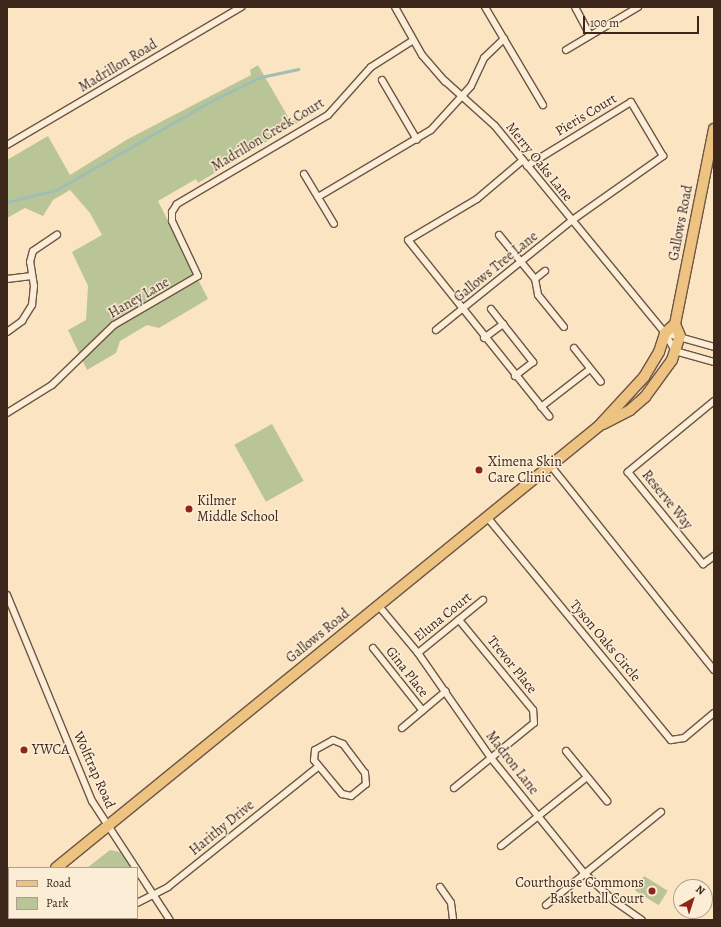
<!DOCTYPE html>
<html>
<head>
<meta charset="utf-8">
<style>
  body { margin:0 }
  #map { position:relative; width:721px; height:927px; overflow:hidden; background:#fbe4c2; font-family:Alegreya,serif }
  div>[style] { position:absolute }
  .green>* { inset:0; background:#bac597; transform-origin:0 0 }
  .stream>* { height:2.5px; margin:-1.25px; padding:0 1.25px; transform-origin:1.25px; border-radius:1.25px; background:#9fbeb4 }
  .roads { filter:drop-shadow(1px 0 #6c5645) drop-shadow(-1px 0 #6c5645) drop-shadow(0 1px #6c5645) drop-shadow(0 -1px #6c5645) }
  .minor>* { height:6px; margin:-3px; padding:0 3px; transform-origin:3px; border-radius:3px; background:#fcedd7 }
  .primary>* { height:10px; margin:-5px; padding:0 5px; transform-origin:5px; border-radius:5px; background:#eec281 }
  .dots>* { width:11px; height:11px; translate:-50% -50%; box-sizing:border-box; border:2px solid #fcedd7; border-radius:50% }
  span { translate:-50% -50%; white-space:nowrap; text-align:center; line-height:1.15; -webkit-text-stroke:3px #fcedd7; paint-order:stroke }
  .street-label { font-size:14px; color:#3d271b }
  .poi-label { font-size:14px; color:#3d271b }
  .left { translate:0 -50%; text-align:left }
  .right { translate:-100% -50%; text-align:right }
  .frame { position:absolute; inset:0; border:8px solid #3d271b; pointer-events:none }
  .legend { position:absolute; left:8px; top:867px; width:130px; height:52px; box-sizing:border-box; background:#fcedd7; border:1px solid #b09e8c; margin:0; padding:5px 7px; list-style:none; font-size:12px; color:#3d271b }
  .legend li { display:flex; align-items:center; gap:8px; height:20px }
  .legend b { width:20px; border:1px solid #b09e8c }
  .north { position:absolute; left:673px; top:879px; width:40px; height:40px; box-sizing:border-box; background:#fcedd7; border:1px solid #b09e8c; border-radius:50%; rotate:39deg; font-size:11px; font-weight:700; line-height:16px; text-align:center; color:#3d271b }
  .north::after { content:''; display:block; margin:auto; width:14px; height:18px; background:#8f2418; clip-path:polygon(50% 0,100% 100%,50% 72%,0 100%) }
  .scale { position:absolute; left:583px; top:16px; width:116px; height:18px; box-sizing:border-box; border:2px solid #3d271b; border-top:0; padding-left:5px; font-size:12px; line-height:14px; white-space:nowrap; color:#3d271b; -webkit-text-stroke:3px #fcedd7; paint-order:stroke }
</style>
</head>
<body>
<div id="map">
  <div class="green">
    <div style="clip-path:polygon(258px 65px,291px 122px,321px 105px,322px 108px,198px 183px,196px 179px,158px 201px,208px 299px,159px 328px,147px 325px,120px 341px,116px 353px,87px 370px,68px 330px,86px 320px,88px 286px,72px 252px,102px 235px,90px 213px,70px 190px,53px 200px,43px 216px,25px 208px,7px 218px,7px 160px,48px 136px,70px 175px,128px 139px,251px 75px,250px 70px)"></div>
    <div style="left:272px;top:424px;width:65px;height:43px;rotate:61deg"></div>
    <div style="clip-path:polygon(110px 850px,120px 852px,131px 868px,87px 868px)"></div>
    <div style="left:644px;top:876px;width:28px;height:17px;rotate:32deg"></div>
  </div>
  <div class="stream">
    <div style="left:7px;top:202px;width:50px;rotate:-13.8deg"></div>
    <div style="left:56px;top:190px;width:183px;rotate:-29.8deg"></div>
    <div style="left:215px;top:99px;width:51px;rotate:-25.6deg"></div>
    <div style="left:261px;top:77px;width:38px;rotate:-12deg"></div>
  </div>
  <div class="roads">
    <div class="minor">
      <div style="left:395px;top:7px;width:55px;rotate:60.6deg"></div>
      <div style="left:422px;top:55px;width:35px;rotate:49deg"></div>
      <div style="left:445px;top:81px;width:67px;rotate:42deg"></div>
      <div style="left:495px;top:126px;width:268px;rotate:50.6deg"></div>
      <div style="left:665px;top:333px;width:21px;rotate:61deg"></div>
      <div style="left:675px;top:351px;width:41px;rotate:15.8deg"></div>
      <div style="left:485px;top:7px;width:114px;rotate:59.4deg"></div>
      <div style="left:575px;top:7px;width:32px;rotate:62deg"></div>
      <div style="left:566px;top:50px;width:84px;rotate:-30.8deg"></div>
      <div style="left:382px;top:80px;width:69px;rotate:59.7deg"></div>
      <div style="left:7px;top:145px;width:272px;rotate:-30.5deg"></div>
      <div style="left:523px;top:160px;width:60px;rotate:139.7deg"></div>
      <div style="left:477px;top:199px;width:80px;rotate:149.3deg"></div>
      <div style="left:408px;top:240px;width:226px;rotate:51.3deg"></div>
      <div style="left:304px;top:174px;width:58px;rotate:59deg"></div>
      <div style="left:318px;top:197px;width:131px;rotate:-30.7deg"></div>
      <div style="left:431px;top:130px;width:59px;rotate:-47.7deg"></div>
      <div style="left:471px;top:86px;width:31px;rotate:-65deg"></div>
      <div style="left:484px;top:58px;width:28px;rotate:-44deg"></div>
      <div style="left:499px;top:235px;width:57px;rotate:50.7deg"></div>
      <div style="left:535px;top:279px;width:16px;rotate:79deg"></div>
      <div style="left:538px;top:295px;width:41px;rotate:50.9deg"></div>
      <div style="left:7px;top:279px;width:25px;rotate:-7deg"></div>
      <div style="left:535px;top:279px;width:13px;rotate:-39deg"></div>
      <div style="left:491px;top:309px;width:68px;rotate:51.6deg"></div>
      <div style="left:533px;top:362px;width:23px;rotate:142deg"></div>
      <div style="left:436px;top:330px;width:174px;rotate:-38.9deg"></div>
      <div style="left:571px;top:221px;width:113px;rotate:-35.2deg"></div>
      <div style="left:663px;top:156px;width:63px;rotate:-120.7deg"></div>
      <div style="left:631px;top:102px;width:122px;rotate:148.4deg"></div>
      <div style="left:7px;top:332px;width:19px;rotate:-36deg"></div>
      <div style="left:22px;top:321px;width:19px;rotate:-58deg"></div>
      <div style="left:32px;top:305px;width:19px;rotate:-84deg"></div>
      <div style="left:34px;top:286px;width:24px;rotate:-99deg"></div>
      <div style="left:30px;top:262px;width:11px;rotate:-75deg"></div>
      <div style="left:33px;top:251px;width:29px;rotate:-34deg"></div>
      <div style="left:665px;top:333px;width:51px;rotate:15.9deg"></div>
      <div style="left:484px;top:338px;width:24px;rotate:-36deg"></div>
      <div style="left:574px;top:348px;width:43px;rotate:51.5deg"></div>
      <div style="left:714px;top:401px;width:112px;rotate:140.5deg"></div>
      <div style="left:628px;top:472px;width:119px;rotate:50.8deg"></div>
      <div style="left:703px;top:564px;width:14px;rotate:-36deg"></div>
      <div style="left:541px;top:407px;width:62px;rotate:-37.8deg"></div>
      <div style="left:7px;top:413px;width:53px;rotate:-31.9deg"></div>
      <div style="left:52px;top:385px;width:86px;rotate:-44.1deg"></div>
      <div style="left:114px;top:325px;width:97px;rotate:-30.3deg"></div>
      <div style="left:198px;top:276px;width:61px;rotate:-115.3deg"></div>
      <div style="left:172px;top:221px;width:9px;rotate:-90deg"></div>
      <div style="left:172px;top:212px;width:9px;rotate:-58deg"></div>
      <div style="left:177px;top:204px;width:175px;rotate:-30.5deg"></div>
      <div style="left:328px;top:115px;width:64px;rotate:-48.1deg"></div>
      <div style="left:371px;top:67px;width:49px;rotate:-32.4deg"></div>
      <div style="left:551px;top:466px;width:261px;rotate:51.4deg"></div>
      <div style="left:487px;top:517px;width:289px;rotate:50.5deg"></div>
      <div style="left:671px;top:740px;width:13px;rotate:-9deg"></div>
      <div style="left:684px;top:738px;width:39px;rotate:-40deg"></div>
      <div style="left:7px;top:595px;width:223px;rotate:67.6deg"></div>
      <div style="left:92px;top:801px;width:142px;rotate:56.8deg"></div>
      <div style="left:378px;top:605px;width:62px;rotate:50.2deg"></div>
      <div style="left:418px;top:653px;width:128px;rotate:55.2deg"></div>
      <div style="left:491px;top:758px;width:149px;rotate:51deg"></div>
      <div style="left:585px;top:874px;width:38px;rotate:43deg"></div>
      <div style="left:613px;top:900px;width:35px;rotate:35deg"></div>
      <div style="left:373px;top:648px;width:80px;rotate:51.6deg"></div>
      <div style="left:418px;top:653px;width:84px;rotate:-39.2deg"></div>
      <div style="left:402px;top:728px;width:57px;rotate:-40.1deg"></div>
      <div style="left:333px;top:740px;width:11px;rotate:22deg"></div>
      <div style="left:343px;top:744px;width:36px;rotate:53deg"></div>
      <div style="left:365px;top:773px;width:11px;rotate:85deg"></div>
      <div style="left:366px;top:784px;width:19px;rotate:141deg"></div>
      <div style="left:351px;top:796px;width:9px;rotate:-167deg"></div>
      <div style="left:342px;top:794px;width:44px;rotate:-129.5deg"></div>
      <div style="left:314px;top:760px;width:10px;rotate:-84deg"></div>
      <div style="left:315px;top:750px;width:21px;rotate:-29deg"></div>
      <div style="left:566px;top:751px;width:65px;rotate:50.6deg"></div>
      <div style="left:454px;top:788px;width:103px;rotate:-39.1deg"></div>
      <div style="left:534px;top:723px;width:13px;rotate:-94deg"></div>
      <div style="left:533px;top:710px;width:117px;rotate:-129.4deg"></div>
      <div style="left:501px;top:846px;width:110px;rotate:-38.7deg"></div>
      <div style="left:440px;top:887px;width:19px;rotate:55deg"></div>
      <div style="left:451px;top:903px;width:17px;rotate:83deg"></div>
      <div style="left:137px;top:903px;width:35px;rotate:-27deg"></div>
      <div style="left:168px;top:887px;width:193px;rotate:-38.7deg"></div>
      <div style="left:546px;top:905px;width:148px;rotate:-39deg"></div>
      <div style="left:112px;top:920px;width:3px;rotate:-45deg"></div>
    </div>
    <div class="primary">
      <div style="left:603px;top:424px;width:30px;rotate:-27deg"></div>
      <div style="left:630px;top:410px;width:20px;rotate:-41deg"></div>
      <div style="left:645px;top:397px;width:46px;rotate:-53.9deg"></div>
      <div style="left:672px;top:360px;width:25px;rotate:-72deg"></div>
      <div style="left:680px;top:336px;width:13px;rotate:-113deg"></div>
      <div style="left:675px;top:324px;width:199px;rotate:-78.7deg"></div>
      <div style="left:56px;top:868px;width:700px;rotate:-39.15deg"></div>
      <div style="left:599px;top:426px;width:67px;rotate:-47.4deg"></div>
      <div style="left:644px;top:377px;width:29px;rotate:-59deg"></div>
      <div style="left:659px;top:352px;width:20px;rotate:-72deg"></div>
      <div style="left:665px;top:333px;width:13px;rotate:-42deg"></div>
      <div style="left:7px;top:908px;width:3px;rotate:-45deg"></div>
    </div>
  </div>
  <div class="dots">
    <div style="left:479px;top:470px;background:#8f2418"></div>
    <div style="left:189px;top:509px;background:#8f2418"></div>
    <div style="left:24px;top:750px;background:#8f2418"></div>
    <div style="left:652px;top:891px;background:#8f2418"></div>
  </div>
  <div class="street-label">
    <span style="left:118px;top:66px;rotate:-31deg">Madrillon Road</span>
    <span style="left:586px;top:115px;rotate:-31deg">Pieris Court</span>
    <span style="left:268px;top:135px;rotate:-31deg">Madrillon Creek Court</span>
    <span style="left:539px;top:162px;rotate:51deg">Merry Oaks Lane</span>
    <span style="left:681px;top:223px;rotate:-79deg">Gallows Road</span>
    <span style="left:496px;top:267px;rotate:-39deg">Gallows Tree Lane</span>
    <span style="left:139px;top:298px;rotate:-30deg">Haney Lane</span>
    <span style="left:667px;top:500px;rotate:51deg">Reserve Way</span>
    <span style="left:443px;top:617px;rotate:-39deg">Eluna Court</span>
    <span style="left:318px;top:636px;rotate:-39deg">Gallows Road</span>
    <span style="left:605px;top:641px;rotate:50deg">Tyson Oaks Circle</span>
    <span style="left:512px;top:665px;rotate:51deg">Trevor Place</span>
    <span style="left:407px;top:672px;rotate:52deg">Gina Place</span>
    <span style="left:512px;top:763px;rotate:52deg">Madron Lane</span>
    <span style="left:94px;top:770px;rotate:66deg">Wolftrap Road</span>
    <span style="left:222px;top:828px;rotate:-39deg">Harithy Drive</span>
  </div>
  <div class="poi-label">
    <span class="left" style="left:488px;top:470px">Ximena Skin<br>Care Clinic</span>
    <span class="left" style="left:197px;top:509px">Kilmer<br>Middle School</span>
    <span class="left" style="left:32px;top:750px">YWCA</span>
    <span class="right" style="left:644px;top:891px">Courthouse Commons<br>Basketball Court</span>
  </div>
  <div class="frame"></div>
  <ul class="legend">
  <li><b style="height:5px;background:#eec281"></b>Road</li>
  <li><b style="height:11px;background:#bac597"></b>Park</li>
  </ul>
  <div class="north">N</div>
  <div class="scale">100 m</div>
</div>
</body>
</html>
